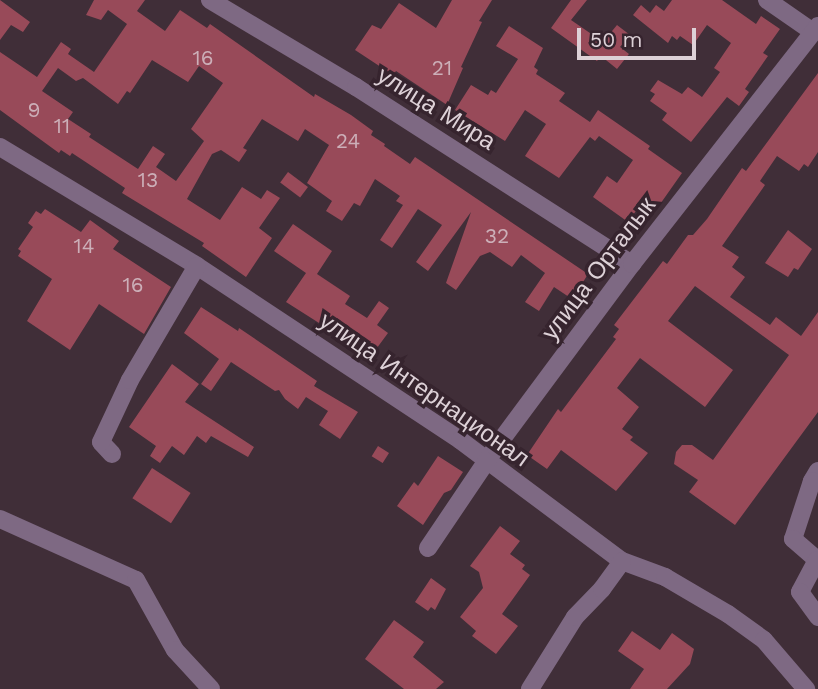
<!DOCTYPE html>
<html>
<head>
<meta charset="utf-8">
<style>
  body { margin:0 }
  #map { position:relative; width:818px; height:689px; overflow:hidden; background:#402e38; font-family:"Work Sans",sans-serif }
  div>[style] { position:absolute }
  .building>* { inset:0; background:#984a59; transform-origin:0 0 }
  .minor>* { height:18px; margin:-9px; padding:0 9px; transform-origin:9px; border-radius:9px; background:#7e6983 }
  span { translate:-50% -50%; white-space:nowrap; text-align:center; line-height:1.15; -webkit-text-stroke:7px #36242e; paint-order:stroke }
  .number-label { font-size:21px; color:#ccafb8 }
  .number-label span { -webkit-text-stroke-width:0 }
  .street-label { font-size:24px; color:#ddd1d7 }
  .scale { position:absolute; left:577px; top:28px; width:119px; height:32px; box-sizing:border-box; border:4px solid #ddd1d7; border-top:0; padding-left:9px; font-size:21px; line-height:24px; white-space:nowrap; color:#ddd1d7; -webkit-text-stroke:5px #36242e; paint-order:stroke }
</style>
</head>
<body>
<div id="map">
  <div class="building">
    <div style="clip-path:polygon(0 0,30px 22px,23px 32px,11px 25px,0 40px)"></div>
    <div style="clip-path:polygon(evenodd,94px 0,145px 0,137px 11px,165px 31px,180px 10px,207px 28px,210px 24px,314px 97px,315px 94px,351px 115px,373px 131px,371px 135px,385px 144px,384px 146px,410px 164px,415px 157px,588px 274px,580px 287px,581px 291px,575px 301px,554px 287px,539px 311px,525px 302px,545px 273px,521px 255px,512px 267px,490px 252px,480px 256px,456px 290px,446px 283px,471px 212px,428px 271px,416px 262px,442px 225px,418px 209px,392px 248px,380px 240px,403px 205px,396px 201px,400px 196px,375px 179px,360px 206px,354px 203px,342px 221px,326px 211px,332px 201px,307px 183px,329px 145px,305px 129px,298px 141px,262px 119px,243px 148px,247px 150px,239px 162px,221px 150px,212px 154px,187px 199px,220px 220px,242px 187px,261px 199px,267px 190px,280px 198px,259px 228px,272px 238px,246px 277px,202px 246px,204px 243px,122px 193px,125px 188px,72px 153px,70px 156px,61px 150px,59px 153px,0 110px,0 52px,37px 77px,61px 42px,71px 49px,68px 54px,94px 72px,127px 24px,108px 10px,101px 20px,86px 15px,94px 0,152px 60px,188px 82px,199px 66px,223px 83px,191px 129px,204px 141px,176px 181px,156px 167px,165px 154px,153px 146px,138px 169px,89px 137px,91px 134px,68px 119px,73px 112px,42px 91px,58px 68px,76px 81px,83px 78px,118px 104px,127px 91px,130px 93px,152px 60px)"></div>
    <div style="clip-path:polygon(452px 0,492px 0,479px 21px,482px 22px,461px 67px,463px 68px,447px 105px,396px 71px,393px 75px,355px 50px,372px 25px,381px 29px,399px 3px,436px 28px)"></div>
    <div style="clip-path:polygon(571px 0,587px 0,571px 20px,603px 42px,617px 25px,630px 35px,620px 47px,629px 54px,617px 69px,601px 56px,597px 61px,551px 28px)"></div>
    <div style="clip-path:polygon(672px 0,722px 0,756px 24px,761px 16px,780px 29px,763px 53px,768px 56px,745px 89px,749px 92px,739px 106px,727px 97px,691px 142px,662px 120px,667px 113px,650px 101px,655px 94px,650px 91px,658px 80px,682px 94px,688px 87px,702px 97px,720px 72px,714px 68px,731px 43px,707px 25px,693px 45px,680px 36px,677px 40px,672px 36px,668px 43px,633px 15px,641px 5px,650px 13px,656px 5px,664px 11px)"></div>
    <div style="clip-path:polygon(509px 26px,543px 48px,534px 67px,538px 70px,536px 74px,565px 93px,559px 101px,590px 122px,598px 110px,650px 146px,648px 149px,682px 173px,651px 217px,638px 208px,628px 222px,593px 197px,607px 176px,617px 183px,633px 160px,599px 136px,595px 141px,590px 137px,559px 178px,525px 156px,546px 124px,525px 110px,505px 141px,455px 110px,471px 85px,488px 95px,491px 90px,496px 93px,518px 59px,496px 46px)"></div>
    <div style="clip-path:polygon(818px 73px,818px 152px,808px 167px,804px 164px,799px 171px,777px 156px,760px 181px,765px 185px,722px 246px,739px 257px,732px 267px,745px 277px,730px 297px,770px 325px,776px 317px,801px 336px,818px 312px,818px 412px,735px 525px,689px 492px,698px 480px,674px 464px,676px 452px,682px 445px,692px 445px,713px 460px,789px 355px,695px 286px,668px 321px,733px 370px,705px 407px,640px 358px,617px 388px,639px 407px,622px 429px,633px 437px,630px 440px,648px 453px,616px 491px,561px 450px,547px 469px,527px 455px,558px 409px,561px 412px,616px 339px,613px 337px,619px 329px,614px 325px,663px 261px,667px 264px,688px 235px,693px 235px,707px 219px,742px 168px,746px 171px)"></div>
    <div style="left:288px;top:172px;width:25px;height:13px;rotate:37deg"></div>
    <div style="clip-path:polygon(45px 209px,81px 232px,90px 220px,119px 241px,113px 249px,171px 287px,144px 334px,99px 304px,70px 350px,27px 321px,52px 279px,18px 256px,21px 251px,18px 249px,33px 227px,28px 223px,36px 211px,41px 214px)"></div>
    <div style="clip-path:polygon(293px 224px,332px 251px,317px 274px,350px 296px,345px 304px,367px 318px,379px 301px,389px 308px,377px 325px,388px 333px,371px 356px,286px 302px,306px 273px,274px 251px)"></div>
    <div style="clip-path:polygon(788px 230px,812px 249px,798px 270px,794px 268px,788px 277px,765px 263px)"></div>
    <div style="clip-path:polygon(201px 307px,238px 331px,239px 328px,317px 381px,314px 386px,358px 412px,340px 439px,319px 425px,328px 411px,306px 397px,298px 409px,285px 399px,279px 390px,275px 391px,231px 362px,211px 391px,201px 384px,219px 359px,184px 333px)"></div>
    <div style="clip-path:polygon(172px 364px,199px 384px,185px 402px,254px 447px,248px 457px,211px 436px,206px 443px,197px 436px,184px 455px,172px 446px,160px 463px,150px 456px,156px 446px,129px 427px)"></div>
    <div style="left:378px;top:446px;width:13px;height:12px;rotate:32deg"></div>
    <div style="clip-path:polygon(438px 456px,463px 472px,451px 490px,444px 493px,423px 525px,397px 506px,414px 482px,418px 486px)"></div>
    <div style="left:152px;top:468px;width:46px;height:36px;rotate:33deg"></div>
    <div style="clip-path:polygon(500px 526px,520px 541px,510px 554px,525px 565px,522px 569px,530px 575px,502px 614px,518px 626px,496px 654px,472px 636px,476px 631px,460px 617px,483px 588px,479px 572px,470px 566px)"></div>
    <div style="clip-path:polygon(431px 578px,446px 589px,435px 610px,431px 607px,428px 611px,415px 602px)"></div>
    <div style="clip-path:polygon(394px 620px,424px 642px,413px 657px,444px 682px,436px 689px,404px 689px,365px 659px)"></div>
    <div style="clip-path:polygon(632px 631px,660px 650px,672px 633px,694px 649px,690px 664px,667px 689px,630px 689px,644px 669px,618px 651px)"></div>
  </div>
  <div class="minor">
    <div style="left:210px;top:0;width:170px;rotate:30.8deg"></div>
    <div style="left:356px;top:87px;width:328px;rotate:32.7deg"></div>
    <div style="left:767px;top:0;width:56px;rotate:34.8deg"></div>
    <div style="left:0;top:147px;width:230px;rotate:31.1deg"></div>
    <div style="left:197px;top:266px;width:315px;rotate:33.5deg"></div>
    <div style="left:460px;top:440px;width:202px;rotate:36.8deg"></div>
    <div style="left:622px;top:561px;width:46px;rotate:20.4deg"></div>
    <div style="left:665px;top:577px;width:73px;rotate:30.4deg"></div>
    <div style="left:728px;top:614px;width:44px;rotate:35.8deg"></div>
    <div style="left:764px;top:640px;width:65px;rotate:49.4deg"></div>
    <div style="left:112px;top:454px;width:16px;rotate:-133deg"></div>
    <div style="left:101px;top:442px;width:68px;rotate:-64.9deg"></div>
    <div style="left:130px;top:380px;width:132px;rotate:-59.6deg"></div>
    <div style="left:818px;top:471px;width:12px;rotate:121deg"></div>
    <div style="left:812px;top:481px;width:61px;rotate:108.1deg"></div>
    <div style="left:793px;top:539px;width:32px;rotate:41deg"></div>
    <div style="left:817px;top:560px;width:36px;rotate:118deg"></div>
    <div style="left:800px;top:592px;width:31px;rotate:54deg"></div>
    <div style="left:0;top:519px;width:149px;rotate:24.2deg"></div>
    <div style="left:136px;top:580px;width:80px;rotate:60.9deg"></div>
    <div style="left:175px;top:650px;width:53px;rotate:47.3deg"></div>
    <div style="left:428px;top:548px;width:122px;rotate:-56deg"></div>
    <div style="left:496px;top:447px;width:228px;rotate:-53.4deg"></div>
    <div style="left:632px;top:264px;width:302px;rotate:-52deg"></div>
    <div style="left:530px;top:689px;width:85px;rotate:-58deg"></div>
    <div style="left:575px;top:617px;width:39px;rotate:-46deg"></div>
    <div style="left:602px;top:589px;width:34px;rotate:-54deg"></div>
  </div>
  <div class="number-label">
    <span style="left:203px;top:58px">16</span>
    <span style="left:442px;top:68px">21</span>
    <span style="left:34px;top:110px">9</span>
    <span style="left:62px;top:126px">11</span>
    <span style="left:348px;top:141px">24</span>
    <span style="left:148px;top:180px">13</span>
    <span style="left:497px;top:236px">32</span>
    <span style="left:84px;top:246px">14</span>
    <span style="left:133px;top:285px">16</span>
  </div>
  <div class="street-label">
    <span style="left:436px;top:109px;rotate:32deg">улица Мира</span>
    <span style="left:599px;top:269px;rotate:-53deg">улица Орталык</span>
    <span style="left:424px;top:390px;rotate:35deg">улица Интернационал</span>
  </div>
  <div class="scale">50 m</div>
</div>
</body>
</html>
